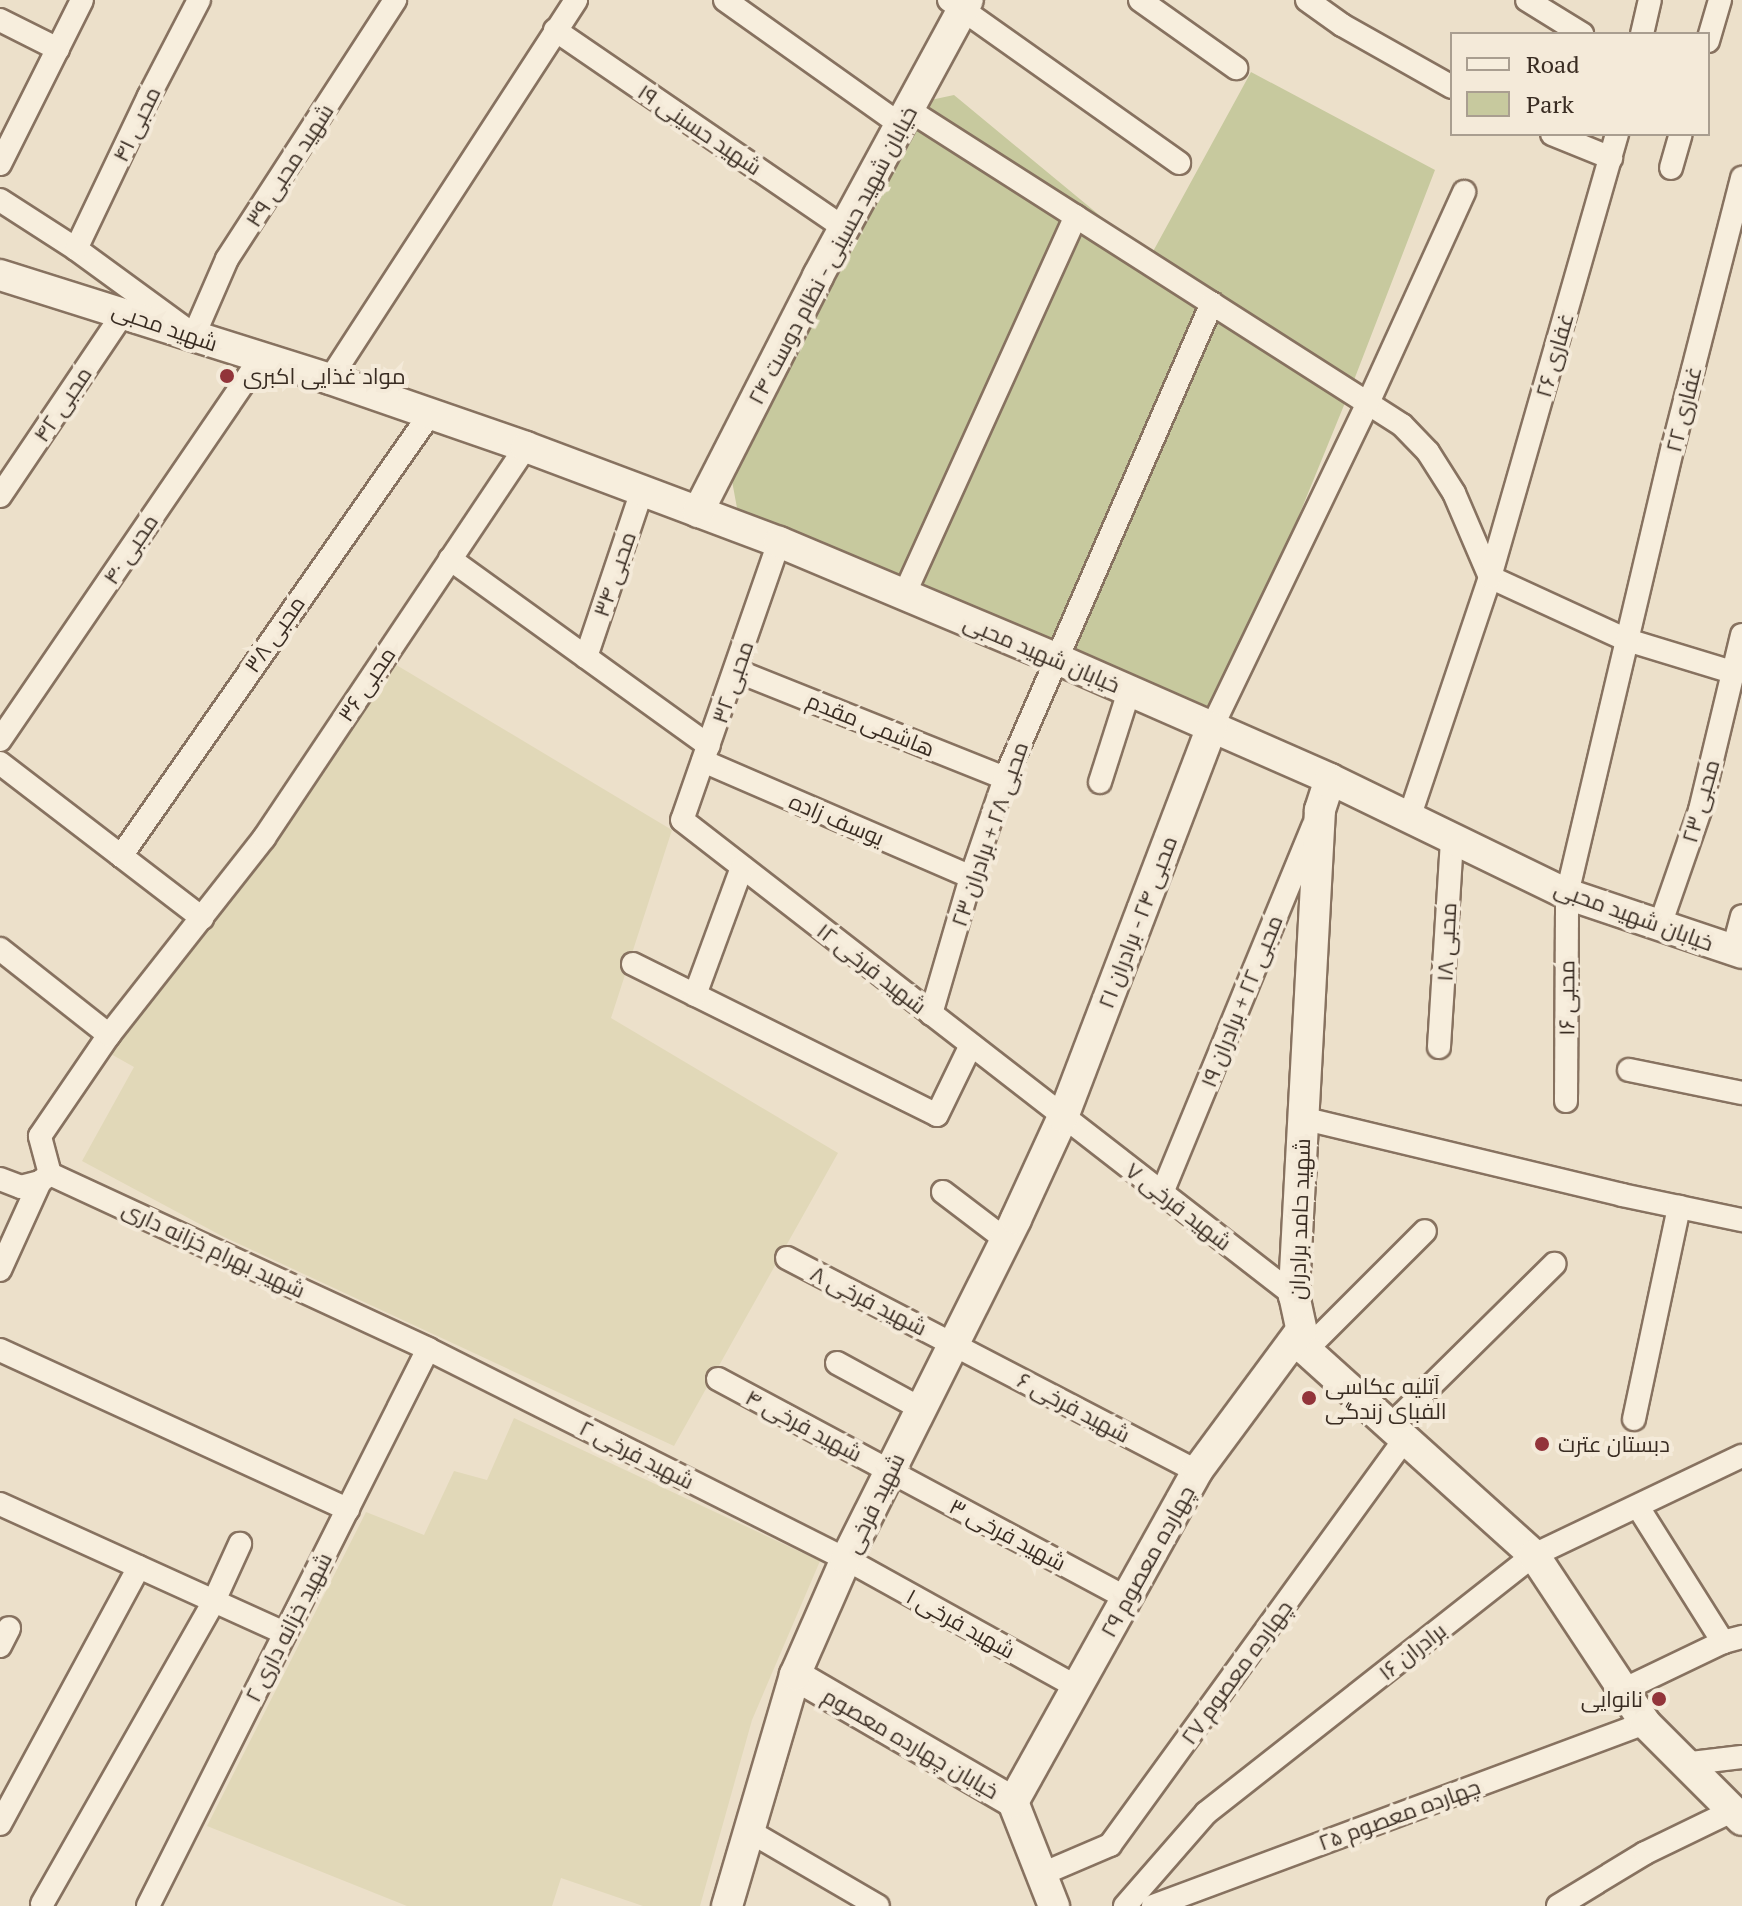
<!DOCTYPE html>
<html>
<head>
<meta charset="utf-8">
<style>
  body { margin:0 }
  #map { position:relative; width:1742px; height:1906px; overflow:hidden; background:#ece0ca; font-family:"PT Serif",Cairo,serif }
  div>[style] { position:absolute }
  .farmland>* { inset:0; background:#e1d8b8 }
  .green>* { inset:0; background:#c7c99e }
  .roads { filter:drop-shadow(2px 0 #877260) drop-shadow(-2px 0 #877260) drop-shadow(0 2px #877260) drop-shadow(0 -2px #877260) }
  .street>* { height:22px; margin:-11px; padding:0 11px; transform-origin:11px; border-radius:11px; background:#f7eedd }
  .secondary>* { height:30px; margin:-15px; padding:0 15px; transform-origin:15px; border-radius:15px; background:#f7eedd }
  .dots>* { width:22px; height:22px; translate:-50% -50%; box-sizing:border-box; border:4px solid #f4ead9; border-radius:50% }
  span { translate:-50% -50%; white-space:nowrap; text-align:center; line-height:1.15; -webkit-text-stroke:8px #f4ead9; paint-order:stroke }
  .street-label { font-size:22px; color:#392c22 }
  .poi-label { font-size:22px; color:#392c22 }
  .left { translate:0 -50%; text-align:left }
  .right { translate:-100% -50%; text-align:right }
  .legend { position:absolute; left:1450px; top:32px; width:260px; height:104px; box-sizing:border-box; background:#f4ead9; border:2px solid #a99e90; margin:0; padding:10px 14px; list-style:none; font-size:24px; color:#392c22 }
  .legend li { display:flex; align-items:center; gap:16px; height:40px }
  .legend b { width:40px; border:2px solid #a99e90 }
</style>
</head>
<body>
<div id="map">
  <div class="farmland">
    <div style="clip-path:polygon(393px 663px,672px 830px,611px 1018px,838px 1153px,674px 1446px,222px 1236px,82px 1161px,134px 1067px,109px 1053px,236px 886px)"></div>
    <div style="clip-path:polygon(514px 1418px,820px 1561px,752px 1720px,700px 1906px,643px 1906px,561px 1878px,552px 1906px,407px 1906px,207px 1826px,366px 1512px,424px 1535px,454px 1471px,487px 1480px)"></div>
  </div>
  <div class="green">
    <div style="clip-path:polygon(1251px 72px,1435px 170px,1349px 393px,1219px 711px,737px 508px,730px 470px,926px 101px,954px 95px,1150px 257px)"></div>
  </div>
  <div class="roads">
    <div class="street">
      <div style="left:725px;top:0;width:216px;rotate:35.4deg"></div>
      <div style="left:949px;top:0;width:282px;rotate:35.3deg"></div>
      <div style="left:1140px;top:0;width:118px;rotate:35.3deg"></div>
      <div style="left:1307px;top:0;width:43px;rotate:35.5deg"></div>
      <div style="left:1342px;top:25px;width:126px;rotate:29.4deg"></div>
      <div style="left:1527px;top:0;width:65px;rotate:31.7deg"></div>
      <div style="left:0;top:20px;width:65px;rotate:26.6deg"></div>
      <div style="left:555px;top:30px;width:350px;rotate:34.4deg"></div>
      <div style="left:1642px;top:34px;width:35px;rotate:-77deg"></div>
      <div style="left:1708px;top:41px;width:43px;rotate:-73.7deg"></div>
      <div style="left:909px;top:110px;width:585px;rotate:32.58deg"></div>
      <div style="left:1402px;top:425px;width:37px;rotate:46deg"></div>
      <div style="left:1428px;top:452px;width:49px;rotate:57.6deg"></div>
      <div style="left:1454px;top:493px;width:91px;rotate:66.8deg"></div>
      <div style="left:1490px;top:577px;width:151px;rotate:24.7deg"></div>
      <div style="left:1627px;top:640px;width:110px;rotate:16.9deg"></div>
      <div style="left:1552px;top:134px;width:64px;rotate:22.1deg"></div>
      <div style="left:0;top:164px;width:183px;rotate:-63.4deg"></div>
      <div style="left:1671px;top:168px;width:35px;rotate:-74deg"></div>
      <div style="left:0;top:200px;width:90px;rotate:32.8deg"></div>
      <div style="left:76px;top:249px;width:146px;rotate:36.1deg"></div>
      <div style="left:194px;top:335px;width:83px;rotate:-66.5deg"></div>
      <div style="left:227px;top:259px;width:309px;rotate:-57deg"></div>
      <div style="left:76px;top:249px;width:170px;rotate:-64.5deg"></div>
      <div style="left:149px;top:96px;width:108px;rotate:-62.5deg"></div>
      <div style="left:330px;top:379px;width:452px;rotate:-57deg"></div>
      <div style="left:0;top:496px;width:222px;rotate:-56deg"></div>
      <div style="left:779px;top:542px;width:294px;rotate:109.2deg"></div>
      <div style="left:682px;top:820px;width:775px;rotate:37.82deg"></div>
      <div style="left:450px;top:559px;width:319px;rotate:35.8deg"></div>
      <div style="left:904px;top:595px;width:416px;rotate:-65.6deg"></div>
      <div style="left:586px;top:657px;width:175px;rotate:-71.4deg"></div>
      <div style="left:737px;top:671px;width:289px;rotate:21.8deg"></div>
      <div style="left:1212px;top:727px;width:360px;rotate:-64.3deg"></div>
      <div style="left:1368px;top:403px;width:232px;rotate:-65.5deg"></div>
      <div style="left:0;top:740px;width:463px;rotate:-55.7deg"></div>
      <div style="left:703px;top:761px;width:292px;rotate:23.4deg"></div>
      <div style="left:0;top:763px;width:255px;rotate:37.5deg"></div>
      <div style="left:1100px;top:782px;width:96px;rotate:-72.3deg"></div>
      <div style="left:1409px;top:818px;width:254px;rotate:-71.4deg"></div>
      <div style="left:1490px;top:577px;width:461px;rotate:-74deg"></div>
      <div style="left:121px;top:856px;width:539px;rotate:-55.04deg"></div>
      <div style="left:1659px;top:928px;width:125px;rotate:-70.8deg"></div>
      <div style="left:1700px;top:810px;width:180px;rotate:-76.5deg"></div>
      <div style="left:0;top:949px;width:139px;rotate:38.3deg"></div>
      <div style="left:1733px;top:950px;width:35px;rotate:-75deg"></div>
      <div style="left:633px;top:964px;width:339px;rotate:26.4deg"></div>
      <div style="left:937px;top:1115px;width:78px;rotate:-64.1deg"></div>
      <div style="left:695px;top:995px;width:136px;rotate:-69.8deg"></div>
      <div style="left:931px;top:1014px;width:143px;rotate:-73.7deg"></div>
      <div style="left:971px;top:877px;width:105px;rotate:-71deg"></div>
      <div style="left:1005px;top:778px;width:518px;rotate:-66.45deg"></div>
      <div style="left:1439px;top:1047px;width:209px;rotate:-86.4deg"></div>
      <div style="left:1629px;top:1070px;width:115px;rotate:11.5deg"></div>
      <div style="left:1566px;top:1101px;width:207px;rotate:-89.7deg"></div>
      <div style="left:1567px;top:894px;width:459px;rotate:-76.7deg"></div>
      <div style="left:1673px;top:447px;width:278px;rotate:-75.6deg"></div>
      <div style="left:1302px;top:1118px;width:329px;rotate:13.5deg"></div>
      <div style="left:1622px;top:1195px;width:123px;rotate:11.8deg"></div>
      <div style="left:50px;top:1174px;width:39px;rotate:-105deg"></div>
      <div style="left:40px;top:1136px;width:122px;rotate:-55.7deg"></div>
      <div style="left:109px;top:1035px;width:251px;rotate:-51.8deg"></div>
      <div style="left:264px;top:838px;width:471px;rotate:-56.2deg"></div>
      <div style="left:0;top:1179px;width:22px;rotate:21deg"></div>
      <div style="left:21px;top:1187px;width:20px;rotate:-15deg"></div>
      <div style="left:40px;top:1182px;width:13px;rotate:-39deg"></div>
      <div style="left:50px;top:1174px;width:417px;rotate:24.8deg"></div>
      <div style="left:428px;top:1349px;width:468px;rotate:26.7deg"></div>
      <div style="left:846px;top:1559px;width:264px;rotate:29deg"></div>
      <div style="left:943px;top:1192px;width:78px;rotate:37.2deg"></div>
      <div style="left:1162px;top:1193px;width:397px;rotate:-67.6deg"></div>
      <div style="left:787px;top:1258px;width:462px;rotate:27.5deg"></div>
      <div style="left:0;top:1270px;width:97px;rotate:-65.6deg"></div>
      <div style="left:0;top:1350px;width:383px;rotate:24.6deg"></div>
      <div style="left:1306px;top:1350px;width:168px;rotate:-45deg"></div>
      <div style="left:837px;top:1363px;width:94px;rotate:28.5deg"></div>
      <div style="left:718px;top:1379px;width:463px;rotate:28.2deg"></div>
      <div style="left:1634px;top:1419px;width:217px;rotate:-78deg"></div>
      <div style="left:1390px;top:1426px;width:231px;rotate:-44.6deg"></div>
      <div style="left:0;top:1504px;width:313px;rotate:24.4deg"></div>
      <div style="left:1638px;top:1507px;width:160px;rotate:57.8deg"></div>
      <div style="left:0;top:1646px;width:20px;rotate:-63deg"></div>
      <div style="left:1623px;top:1690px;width:111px;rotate:-25.6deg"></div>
      <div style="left:1723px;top:1642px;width:20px;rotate:-15deg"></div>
      <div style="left:1683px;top:1764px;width:59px;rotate:-6.8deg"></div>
      <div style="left:0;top:1824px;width:292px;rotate:-61.6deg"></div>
      <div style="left:749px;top:1831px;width:149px;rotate:30.2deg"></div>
      <div style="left:1042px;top:1874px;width:74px;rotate:-23.1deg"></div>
      <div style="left:1110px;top:1845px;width:500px;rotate:-54.02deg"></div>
      <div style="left:42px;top:1904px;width:348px;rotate:-60.4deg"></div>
      <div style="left:214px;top:1601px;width:63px;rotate:-65.5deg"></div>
      <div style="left:148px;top:1906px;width:623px;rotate:-63.31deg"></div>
      <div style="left:1125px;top:1906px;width:123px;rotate:-48.9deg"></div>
      <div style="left:1206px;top:1813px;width:417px;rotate:-38.2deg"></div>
      <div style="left:1534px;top:1555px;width:230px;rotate:-25.5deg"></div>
      <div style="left:1153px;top:1906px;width:525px;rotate:-20.4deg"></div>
      <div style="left:1558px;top:1906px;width:102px;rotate:-31.3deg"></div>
      <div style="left:1645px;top:1853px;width:99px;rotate:-25.8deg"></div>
    </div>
    <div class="secondary">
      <div style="left:0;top:275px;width:346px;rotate:17.5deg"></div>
      <div style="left:330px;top:379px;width:207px;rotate:19.1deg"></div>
      <div style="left:526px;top:447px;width:270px;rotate:20.6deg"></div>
      <div style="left:779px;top:542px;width:299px;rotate:22.8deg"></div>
      <div style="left:1055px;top:658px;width:300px;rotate:23.7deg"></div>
      <div style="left:1330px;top:779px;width:263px;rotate:25.9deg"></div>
      <div style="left:1567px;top:894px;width:185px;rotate:18.6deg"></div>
      <div style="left:698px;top:512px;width:265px;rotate:-63deg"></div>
      <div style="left:818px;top:276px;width:314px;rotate:-61.5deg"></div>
      <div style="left:1330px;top:779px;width:33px;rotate:108deg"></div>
      <div style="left:1320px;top:810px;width:486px;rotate:93.1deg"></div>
      <div style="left:1294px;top:1295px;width:56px;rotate:77.7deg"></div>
      <div style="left:1306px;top:1350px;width:307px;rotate:42deg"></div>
      <div style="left:1534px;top:1555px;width:201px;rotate:56.5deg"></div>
      <div style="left:1645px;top:1723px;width:137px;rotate:45deg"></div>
      <div style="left:795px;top:1675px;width:252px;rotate:30.2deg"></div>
      <div style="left:1013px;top:1802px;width:112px;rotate:68.5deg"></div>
      <div style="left:1013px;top:1802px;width:379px;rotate:-60.9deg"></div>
      <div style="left:1197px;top:1471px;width:173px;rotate:-53.5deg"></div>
      <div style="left:727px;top:1906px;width:241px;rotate:-73.6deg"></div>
      <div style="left:795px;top:1675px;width:127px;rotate:-66.3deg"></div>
      <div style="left:846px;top:1559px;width:380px;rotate:-63.4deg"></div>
      <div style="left:1016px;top:1219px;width:112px;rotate:-65.3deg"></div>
      <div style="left:1063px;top:1117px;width:417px;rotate:-69.1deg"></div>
    </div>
  </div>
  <div class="dots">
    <div style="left:227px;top:376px;background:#92343a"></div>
    <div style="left:1309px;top:1398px;background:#92343a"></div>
    <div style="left:1542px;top:1444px;background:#92343a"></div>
    <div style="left:1659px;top:1699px;background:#92343a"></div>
  </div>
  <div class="street-label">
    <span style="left:136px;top:124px;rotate:-64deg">محبی ۴۱</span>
    <span style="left:700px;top:129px;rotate:34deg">شهید حسینی ۱۹</span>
    <span style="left:289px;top:165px;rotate:-57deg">شهید محبی ۳۹</span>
    <span style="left:832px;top:255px;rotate:-62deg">خیابان شهید حسینی - نظام دوست ۲۴</span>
    <span style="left:165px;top:326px;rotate:19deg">شهید محبی</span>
    <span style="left:1554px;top:355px;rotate:-74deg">غفاری ۲۶</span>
    <span style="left:62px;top:404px;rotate:-56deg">محبی ۴۲</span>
    <span style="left:1683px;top:409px;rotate:-76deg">غفاری ۲۲</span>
    <span style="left:130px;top:549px;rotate:-56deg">محبی ۴۰</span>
    <span style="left:614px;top:574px;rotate:-71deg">محبی ۳۴</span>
    <span style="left:274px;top:634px;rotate:-55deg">محبی ۳۸</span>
    <span style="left:1042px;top:653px;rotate:23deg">خیابان شهید محبی</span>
    <span style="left:732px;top:682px;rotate:-71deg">محبی ۳۲</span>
    <span style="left:366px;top:684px;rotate:-56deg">محبی ۳۶</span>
    <span style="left:871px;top:724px;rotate:22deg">هاشمی مقدم</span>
    <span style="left:1700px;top:801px;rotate:-74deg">محبی ۲۳</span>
    <span style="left:837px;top:819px;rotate:23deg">یوسف زاده</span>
    <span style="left:989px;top:834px;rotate:-71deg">محبی ۲۸ + برادران ۲۳</span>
    <span style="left:1634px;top:915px;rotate:20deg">خیابان شهید محبی</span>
    <span style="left:1137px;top:922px;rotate:-69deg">محبی ۲۴ - برادران ۲۱</span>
    <span style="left:1446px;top:942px;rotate:-87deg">محبی ۱۸</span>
    <span style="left:872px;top:968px;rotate:38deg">شهید فرخی ۱۲</span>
    <span style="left:1566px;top:998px;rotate:-90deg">محبی ۱۶</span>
    <span style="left:1241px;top:1001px;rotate:-68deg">محبی ۲۲ + برادران ۱۹</span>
    <span style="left:1179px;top:1206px;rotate:38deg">شهید فرخی ۷</span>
    <span style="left:1299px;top:1219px;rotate:-88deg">شهید حامد برادران</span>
    <span style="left:214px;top:1249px;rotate:25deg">شهید بهرام خزانه داری</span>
    <span style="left:869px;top:1300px;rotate:27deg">شهید فرخی ۸</span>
    <span style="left:1074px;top:1407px;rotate:28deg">شهید فرخی ۶</span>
    <span style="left:804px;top:1425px;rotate:28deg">شهید فرخی ۴</span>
    <span style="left:637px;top:1454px;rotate:27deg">شهید فرخی ۲</span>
    <span style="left:874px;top:1503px;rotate:-64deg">شهید فرخی</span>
    <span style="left:1008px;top:1534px;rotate:28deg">شهید فرخی ۳</span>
    <span style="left:1147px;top:1561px;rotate:-61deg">چهارده معصوم ۲۹</span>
    <span style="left:961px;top:1623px;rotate:29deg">شهید فرخی ۱</span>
    <span style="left:288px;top:1627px;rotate:-63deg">شهید خزانه داری ۲</span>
    <span style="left:1412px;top:1651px;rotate:-38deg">برادران ۱۶</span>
    <span style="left:1236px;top:1672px;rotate:-54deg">چهارده معصوم ۲۷</span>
    <span style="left:911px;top:1743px;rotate:30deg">خیابان چهارده معصوم</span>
    <span style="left:1399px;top:1814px;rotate:-20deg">چهارده معصوم ۲۵</span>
  </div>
  <div class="poi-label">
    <span class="left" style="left:243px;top:376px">مواد غذایی اکبری</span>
    <span class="left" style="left:1325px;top:1398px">آتلیه عکاسی<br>الفبای زندگی</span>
    <span class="left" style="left:1558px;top:1444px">دبستان عترت</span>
    <span class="right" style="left:1643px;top:1699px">نانوایی</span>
  </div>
  <ul class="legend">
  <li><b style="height:10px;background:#f7eedd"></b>Road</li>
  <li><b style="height:22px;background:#c7c99e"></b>Park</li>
  </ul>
</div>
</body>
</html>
